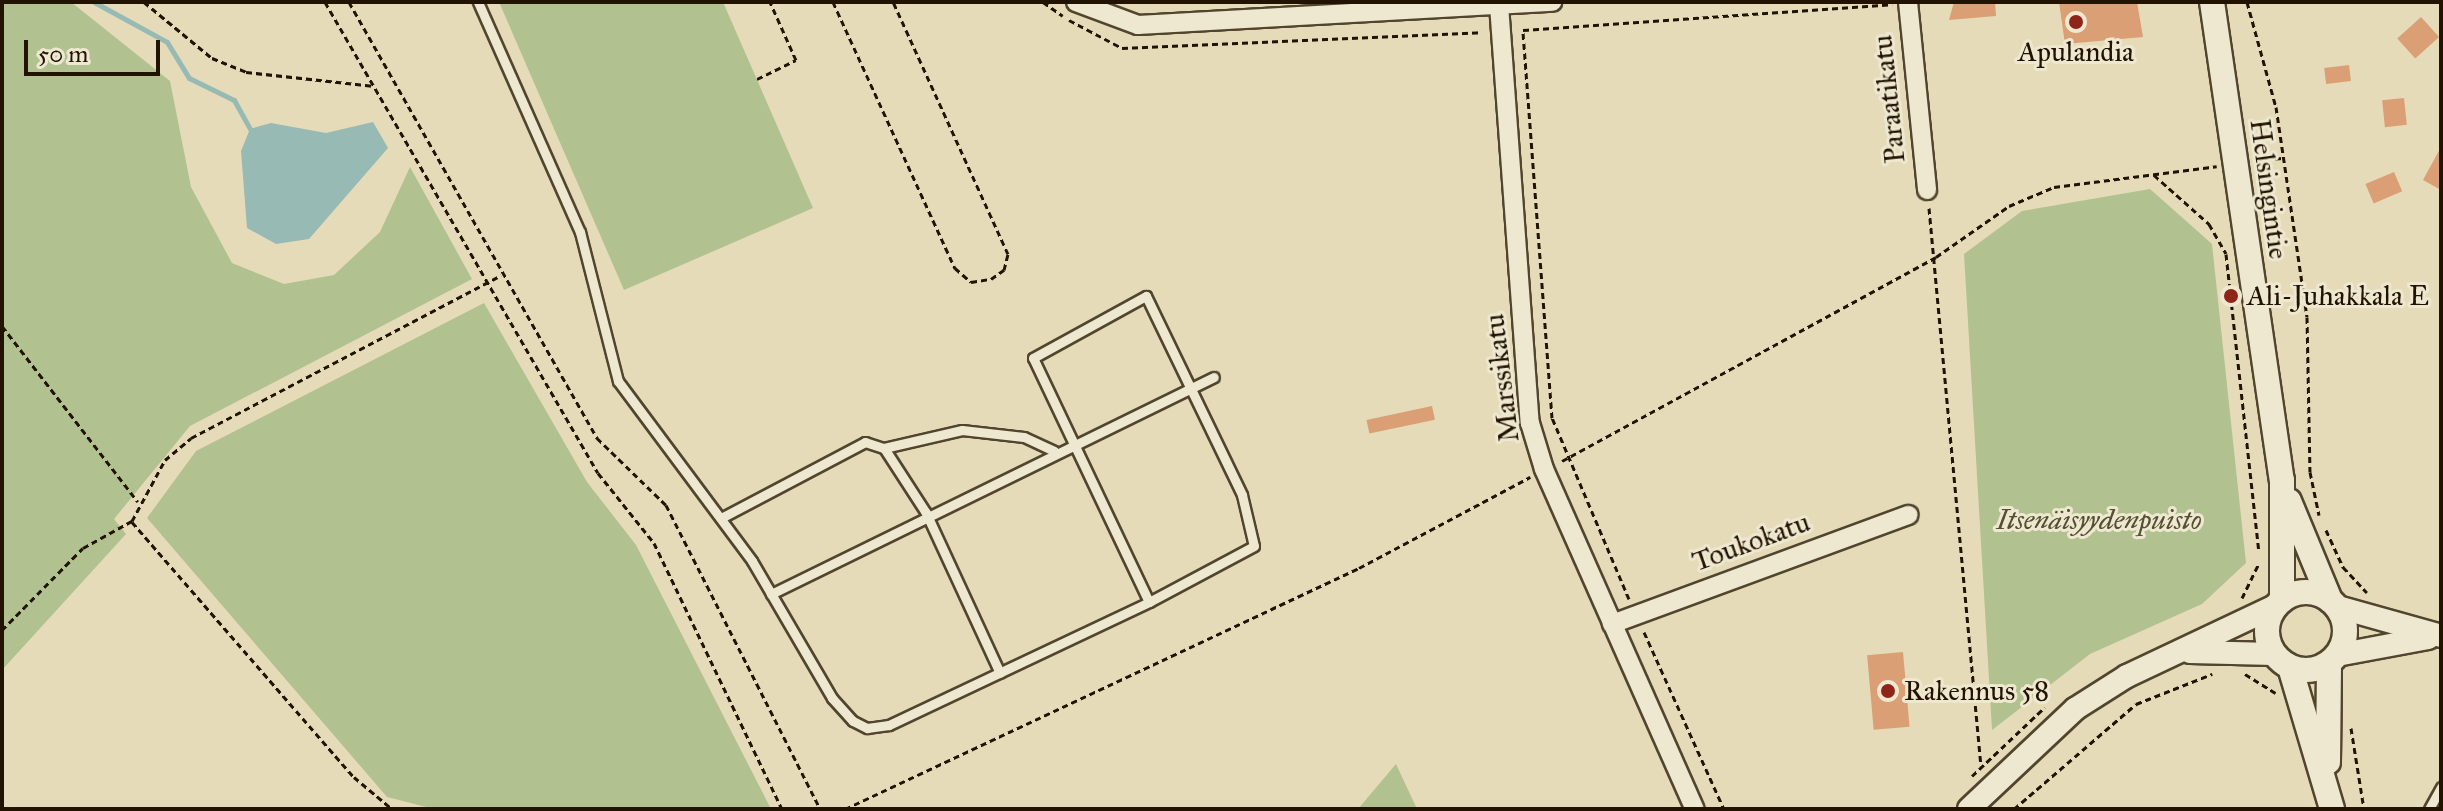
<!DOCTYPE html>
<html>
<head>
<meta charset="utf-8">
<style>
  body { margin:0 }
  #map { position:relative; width:2443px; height:811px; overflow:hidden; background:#e5dbb8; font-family:"IM FELL Great Primer",serif }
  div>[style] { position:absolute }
  .green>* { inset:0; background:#b2c190 }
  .water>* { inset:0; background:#97bab4 }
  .stream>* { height:5px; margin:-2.5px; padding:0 2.5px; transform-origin:2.5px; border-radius:2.5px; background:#97bab4 }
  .building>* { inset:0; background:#da9f74; transform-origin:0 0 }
  .path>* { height:3px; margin-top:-1.5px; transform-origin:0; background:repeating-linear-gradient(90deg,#211300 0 6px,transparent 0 10px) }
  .roads { filter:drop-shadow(2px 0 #52452e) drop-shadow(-2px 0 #52452e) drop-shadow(0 2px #52452e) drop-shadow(0 -2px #52452e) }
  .service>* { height:9px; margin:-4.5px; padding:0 4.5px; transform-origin:4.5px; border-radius:4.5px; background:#eee8d1 }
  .minor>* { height:18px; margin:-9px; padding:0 9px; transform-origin:9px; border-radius:9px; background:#eee8d1 }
  .tertiary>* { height:22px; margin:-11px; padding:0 11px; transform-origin:11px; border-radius:11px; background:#eee8d1 }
  .secondary>* { height:24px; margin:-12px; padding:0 12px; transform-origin:12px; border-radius:12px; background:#eee8d1 }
  .secondary>.ring { margin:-12px; padding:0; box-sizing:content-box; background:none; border:24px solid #eee8d1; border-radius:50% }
  .dots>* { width:22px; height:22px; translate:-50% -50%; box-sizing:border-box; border:4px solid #eee8d1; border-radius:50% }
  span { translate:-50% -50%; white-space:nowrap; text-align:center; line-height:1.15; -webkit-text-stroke:6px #eee8d1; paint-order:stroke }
  .poi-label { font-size:28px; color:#211300 }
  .left { translate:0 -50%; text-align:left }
  .street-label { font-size:28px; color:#211300 }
  .park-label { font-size:28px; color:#545032; font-style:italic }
  .frame { position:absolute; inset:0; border:4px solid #211300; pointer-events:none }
  .scale { position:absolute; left:24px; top:40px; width:136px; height:36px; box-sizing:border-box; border:4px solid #211300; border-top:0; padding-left:10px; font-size:24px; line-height:28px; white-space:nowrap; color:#211300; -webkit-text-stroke:6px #eee8d1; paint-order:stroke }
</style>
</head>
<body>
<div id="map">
  <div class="green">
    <div style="clip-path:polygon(2px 2px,71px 2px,170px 81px,191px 187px,232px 263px,284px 284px,334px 275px,380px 232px,410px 167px,472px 279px,190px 426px,114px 519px,126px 534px,2px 670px)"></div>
    <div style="clip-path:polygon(499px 2px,723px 2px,813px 208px,624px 290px)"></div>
    <div style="clip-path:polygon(2150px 189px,2212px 244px,2246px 563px,2202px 604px,2090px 654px,1992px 730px,1964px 254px,2022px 211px)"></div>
    <div style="clip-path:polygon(484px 303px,587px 482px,636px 545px,771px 809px,434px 809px,387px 797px,147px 518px,196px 451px)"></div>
    <div style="clip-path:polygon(1396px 764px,1417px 809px,1358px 809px)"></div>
  </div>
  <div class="water">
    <div style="clip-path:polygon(373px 122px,388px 148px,309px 239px,276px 244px,247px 228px,241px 151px,250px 129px,271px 123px,326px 133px)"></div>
  </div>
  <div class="stream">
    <div style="left:94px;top:2px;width:83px;rotate:28.7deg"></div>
    <div style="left:167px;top:42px;width:42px;rotate:58.6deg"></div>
    <div style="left:189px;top:78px;width:50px;rotate:26.1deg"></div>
    <div style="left:234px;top:100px;width:33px;rotate:61deg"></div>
  </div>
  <div class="building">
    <div style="clip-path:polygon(1954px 2px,1995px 2px,1996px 16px,1949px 20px)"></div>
    <div style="clip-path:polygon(2059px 2px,2137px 2px,2143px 37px,2065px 44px)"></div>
    <div style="left:2421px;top:17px;width:27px;height:32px;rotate:48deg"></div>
    <div style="left:2349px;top:65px;width:16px;height:25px;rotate:83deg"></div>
    <div style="left:2404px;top:98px;width:27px;height:22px;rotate:84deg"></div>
    <div style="clip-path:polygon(2441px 147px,2441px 190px,2423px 180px)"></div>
    <div style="left:2394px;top:172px;width:21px;height:31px;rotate:67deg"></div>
    <div style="left:1432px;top:406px;width:14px;height:67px;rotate:78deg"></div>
    <div style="left:1903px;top:652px;width:75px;height:36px;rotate:85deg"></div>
  </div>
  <div class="path">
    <div style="left:144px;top:2px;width:88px;rotate:39.5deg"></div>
    <div style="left:212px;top:58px;width:37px;rotate:22deg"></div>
    <div style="left:246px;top:72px;width:129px;rotate:6.2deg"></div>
    <div style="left:325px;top:2px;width:544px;rotate:59.9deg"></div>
    <div style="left:598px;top:473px;width:90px;rotate:51.3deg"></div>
    <div style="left:654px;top:543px;width:295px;rotate:64.3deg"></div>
    <div style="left:349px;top:2px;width:502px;rotate:60.37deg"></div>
    <div style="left:597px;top:438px;width:96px;rotate:44.2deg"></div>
    <div style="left:666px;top:505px;width:341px;rotate:63.1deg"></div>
    <div style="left:833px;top:2px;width:293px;rotate:65.4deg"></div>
    <div style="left:955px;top:268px;width:21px;rotate:41deg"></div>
    <div style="left:971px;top:282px;width:20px;rotate:-9deg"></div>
    <div style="left:991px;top:279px;width:16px;rotate:-35deg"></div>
    <div style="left:1004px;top:270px;width:16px;rotate:-76deg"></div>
    <div style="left:1008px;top:254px;width:277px;rotate:-114.5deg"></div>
    <div style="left:1043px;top:2px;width:24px;rotate:35deg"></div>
    <div style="left:2247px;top:2px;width:109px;rotate:74.6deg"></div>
    <div style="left:2276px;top:107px;width:212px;rotate:81.6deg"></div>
    <div style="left:2307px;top:317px;width:155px;rotate:88.9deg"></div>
    <div style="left:2310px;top:472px;width:44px;rotate:78.2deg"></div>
    <div style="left:1069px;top:20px;width:60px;rotate:27.8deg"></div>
    <div style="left:1122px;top:48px;width:360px;rotate:-2.5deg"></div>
    <div style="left:757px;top:79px;width:43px;rotate:-26deg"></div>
    <div style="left:796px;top:60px;width:64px;rotate:-114.1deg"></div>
    <div style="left:2255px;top:160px;width:28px;rotate:-4deg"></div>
    <div style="left:2154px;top:175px;width:74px;rotate:41.7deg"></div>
    <div style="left:2209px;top:224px;width:34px;rotate:60deg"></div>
    <div style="left:2226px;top:254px;width:299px;rotate:83.7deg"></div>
    <div style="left:1929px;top:208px;width:560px;rotate:84.68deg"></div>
    <div style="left:2px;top:326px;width:222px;rotate:52.3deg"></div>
    <div style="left:1562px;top:461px;width:426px;rotate:-28.6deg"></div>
    <div style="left:1936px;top:257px;width:89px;rotate:-34.9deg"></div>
    <div style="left:2009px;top:206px;width:49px;rotate:-22.9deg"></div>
    <div style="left:2054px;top:187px;width:164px;rotate:-7.3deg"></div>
    <div style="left:132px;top:522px;width:338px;rotate:49deg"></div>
    <div style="left:354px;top:777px;width:50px;rotate:40.1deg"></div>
    <div style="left:2326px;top:530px;width:41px;rotate:65.3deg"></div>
    <div style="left:2343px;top:567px;width:35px;rotate:47deg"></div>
    <div style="left:2242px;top:598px;width:39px;rotate:-64deg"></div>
    <div style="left:1629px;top:599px;width:197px;rotate:-113deg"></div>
    <div style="left:1552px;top:418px;width:389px;rotate:-94.3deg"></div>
    <div style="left:1523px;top:30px;width:370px;rotate:-4deg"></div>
    <div style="left:2px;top:630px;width:115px;rotate:-45.4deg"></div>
    <div style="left:83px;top:548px;width:56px;rotate:-28.9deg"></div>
    <div style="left:132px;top:521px;width:69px;rotate:-61.6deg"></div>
    <div style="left:165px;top:460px;width:34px;rotate:-40deg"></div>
    <div style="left:191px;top:438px;width:350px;rotate:-27.7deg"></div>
    <div style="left:1644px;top:632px;width:194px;rotate:65.7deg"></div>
    <div style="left:2245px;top:674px;width:36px;rotate:32deg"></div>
    <div style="left:2351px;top:728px;width:82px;rotate:80.9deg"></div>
    <div style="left:1972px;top:776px;width:100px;rotate:-43.4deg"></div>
    <div style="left:845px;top:809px;width:568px;rotate:-25.12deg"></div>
    <div style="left:1359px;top:568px;width:194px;rotate:-28deg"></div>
    <div style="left:2014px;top:809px;width:161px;rotate:-40.7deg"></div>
    <div style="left:2136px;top:704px;width:82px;rotate:-21.5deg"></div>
  </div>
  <div class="roads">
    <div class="service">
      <div style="left:478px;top:2px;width:252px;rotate:66.1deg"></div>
      <div style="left:580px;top:232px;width:154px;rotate:75.7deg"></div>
      <div style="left:618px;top:381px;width:224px;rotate:53.3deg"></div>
      <div style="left:752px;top:561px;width:159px;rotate:59.7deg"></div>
      <div style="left:832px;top:698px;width:31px;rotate:48deg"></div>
      <div style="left:853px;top:721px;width:16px;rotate:27deg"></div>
      <div style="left:867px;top:728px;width:22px;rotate:-8deg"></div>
      <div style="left:889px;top:725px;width:288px;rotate:-25.3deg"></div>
      <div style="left:1149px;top:602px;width:270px;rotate:-115.4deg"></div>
      <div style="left:1033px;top:358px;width:129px;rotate:-28.8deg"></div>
      <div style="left:1146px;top:296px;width:221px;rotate:64.2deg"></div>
      <div style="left:1242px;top:495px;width:52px;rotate:76.8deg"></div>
      <div style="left:1254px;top:546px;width:119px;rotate:151.9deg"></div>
      <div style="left:884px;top:448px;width:80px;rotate:-13deg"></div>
      <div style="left:962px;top:430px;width:62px;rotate:6.4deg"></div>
      <div style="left:1024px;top:437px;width:33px;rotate:25deg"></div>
      <div style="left:721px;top:518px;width:163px;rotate:-27.8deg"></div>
      <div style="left:865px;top:442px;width:20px;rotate:18deg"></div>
      <div style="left:884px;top:448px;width:77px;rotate:57.1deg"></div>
      <div style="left:926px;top:513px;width:176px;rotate:65.2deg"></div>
      <div style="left:771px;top:594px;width:493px;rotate:-26.1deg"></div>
      <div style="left:2429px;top:809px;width:25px;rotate:-61deg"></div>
    </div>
    <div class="minor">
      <div style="left:1076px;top:2px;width:66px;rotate:20.4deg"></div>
      <div style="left:1138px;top:25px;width:415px;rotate:-3.2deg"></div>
      <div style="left:1908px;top:2px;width:189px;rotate:84.2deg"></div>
      <div style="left:1499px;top:5px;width:419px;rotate:85.8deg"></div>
      <div style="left:1530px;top:423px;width:48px;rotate:73.1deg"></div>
      <div style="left:1544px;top:469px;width:372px;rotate:66.1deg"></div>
      <div style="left:1612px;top:624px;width:316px;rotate:-20.2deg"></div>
    </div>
    <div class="tertiary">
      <div style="left:2338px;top:607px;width:107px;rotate:15.7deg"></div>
      <div style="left:2190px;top:652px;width:84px;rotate:1.4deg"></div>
      <div style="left:2337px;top:655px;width:93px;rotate:-10.6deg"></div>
      <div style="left:1969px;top:809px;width:146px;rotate:-43.3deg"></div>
      <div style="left:2075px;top:709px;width:62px;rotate:-32.4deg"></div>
      <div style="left:2127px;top:676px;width:164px;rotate:-25.3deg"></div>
    </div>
    <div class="secondary">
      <div style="left:2212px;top:2px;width:483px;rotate:81.7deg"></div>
      <div style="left:2282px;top:480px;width:119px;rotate:90deg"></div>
      <div style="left:2289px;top:501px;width:107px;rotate:67.5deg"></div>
      <div class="ring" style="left:2267px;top:592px;width:54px;height:54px"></div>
      <div style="left:2290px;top:667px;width:148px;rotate:73.5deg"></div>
      <div style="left:2328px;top:762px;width:99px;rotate:-89.4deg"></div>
    </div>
  </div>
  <div class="dots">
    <div style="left:2076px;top:22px;background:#8f2418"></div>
    <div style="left:2231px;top:296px;background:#8f2418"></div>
    <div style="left:1888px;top:691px;background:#8f2418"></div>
  </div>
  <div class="poi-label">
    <span style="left:2076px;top:52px">Apulandia</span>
    <span class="left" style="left:2247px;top:296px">Ali-Juhakkala E</span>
    <span class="left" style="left:1904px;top:691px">Rakennus 58</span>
  </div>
  <div class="street-label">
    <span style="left:1889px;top:99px;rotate:-96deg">Paraatikatu</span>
    <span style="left:2269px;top:189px;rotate:82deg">Helsingintie</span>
    <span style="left:1502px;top:378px;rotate:-97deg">Marssikatu</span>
    <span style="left:1751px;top:542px;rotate:-20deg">Toukokatu</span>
  </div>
  <div class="park-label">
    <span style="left:2099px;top:520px">Itsenäisyydenpuisto</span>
  </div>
  <div class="frame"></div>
  <div class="scale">50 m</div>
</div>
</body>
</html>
